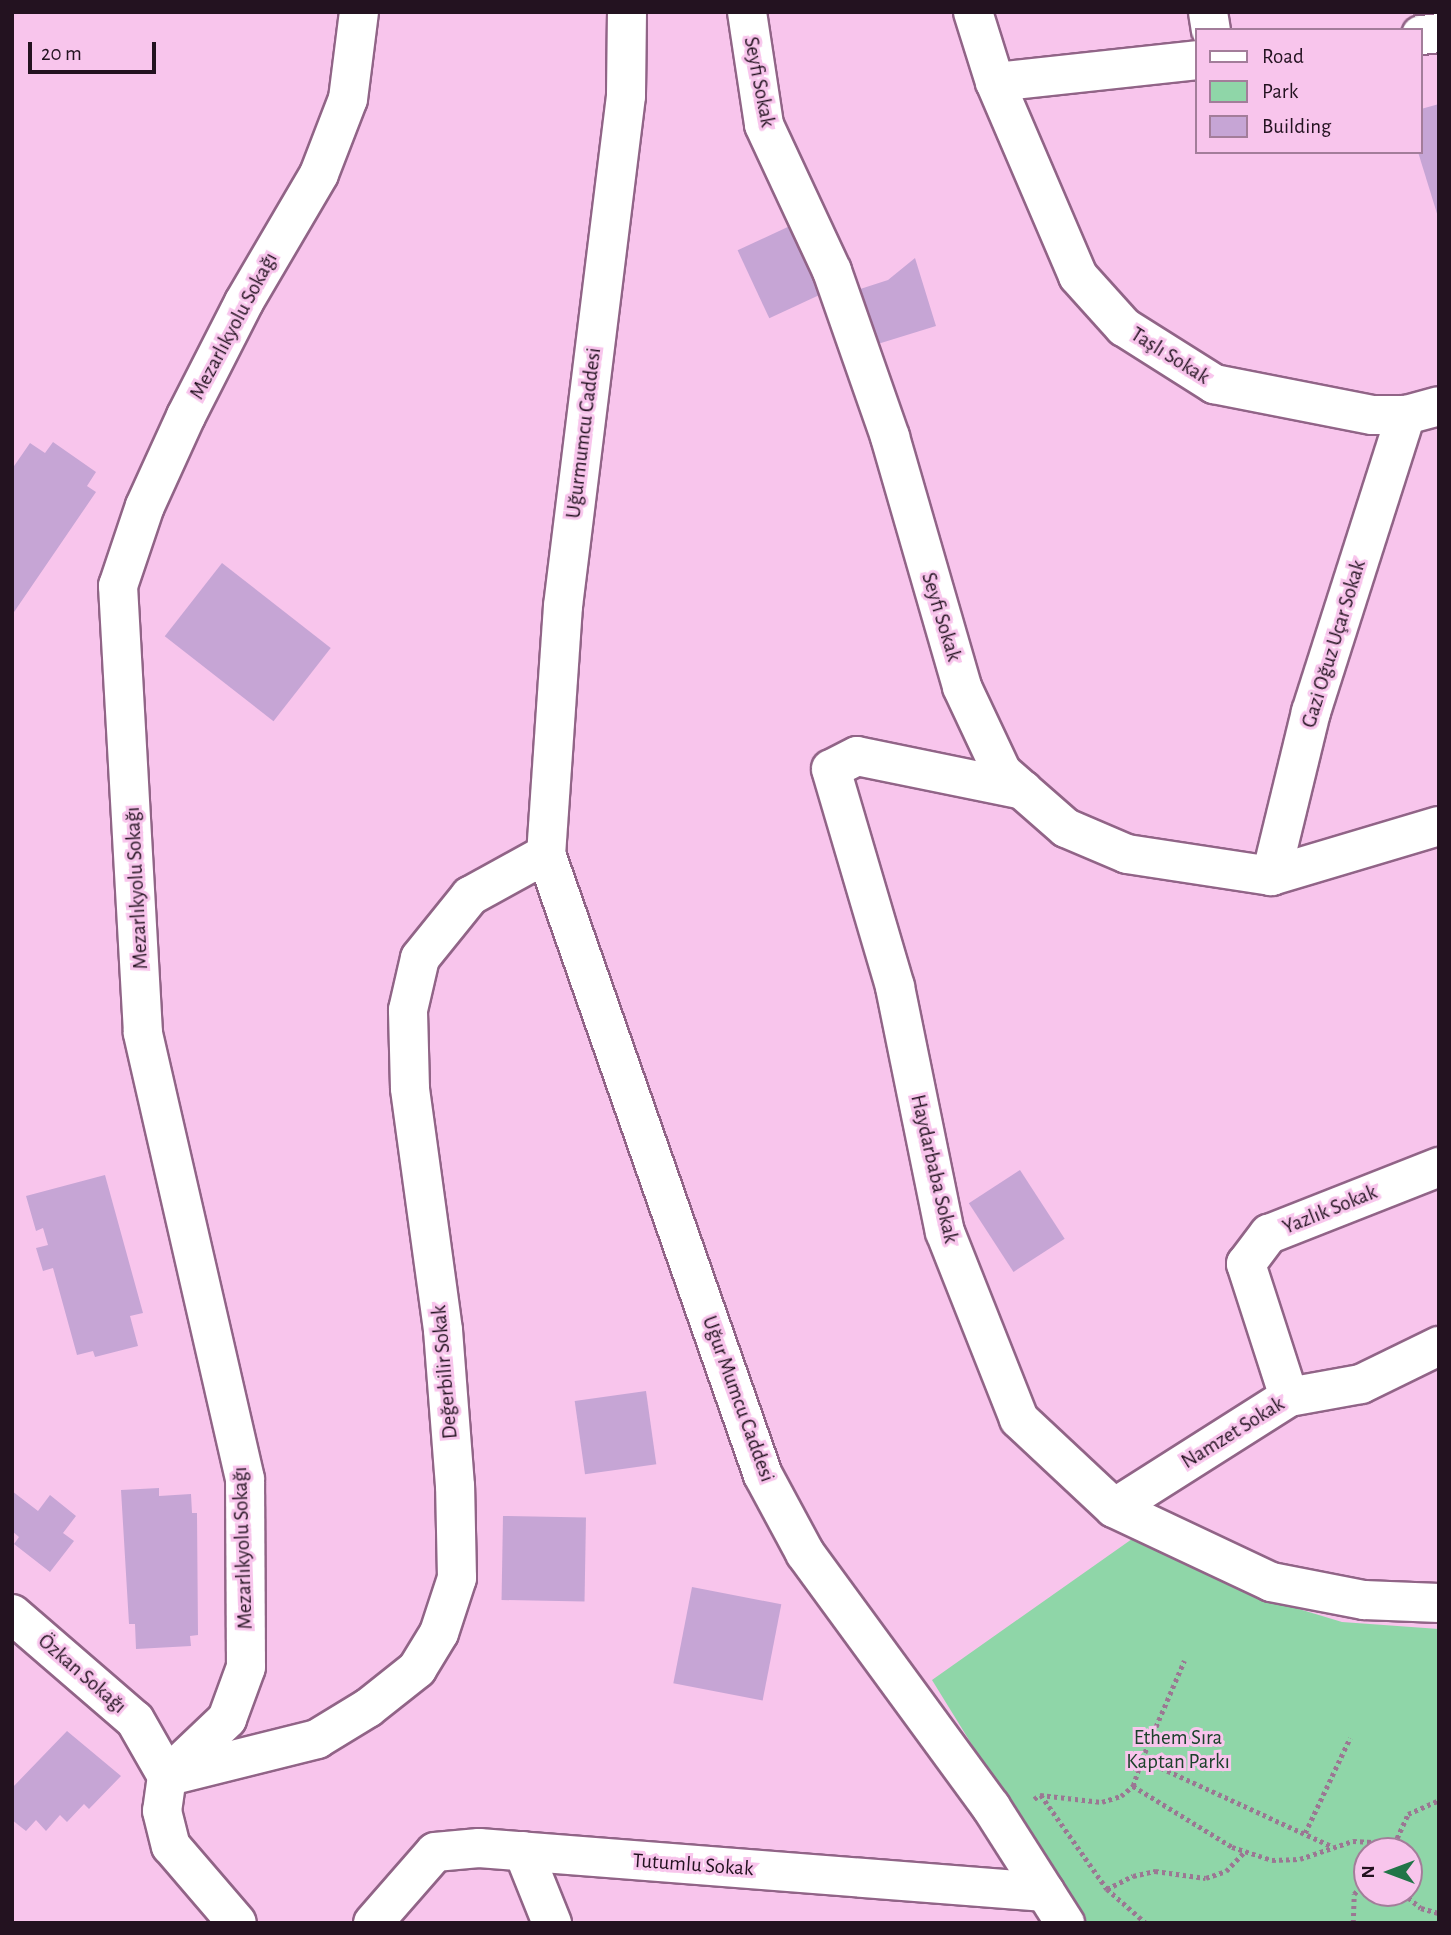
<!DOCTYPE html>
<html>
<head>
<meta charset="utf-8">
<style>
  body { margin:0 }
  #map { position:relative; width:1451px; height:1935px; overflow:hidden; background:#f8c5ec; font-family:"Alegreya Sans",sans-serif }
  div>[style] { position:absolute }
  .green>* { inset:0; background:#8fd6a8 }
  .building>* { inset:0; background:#c6a5d5; transform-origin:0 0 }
  .path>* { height:4.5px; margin-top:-2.25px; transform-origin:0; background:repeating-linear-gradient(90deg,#9b7793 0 3.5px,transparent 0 7px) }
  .roads { filter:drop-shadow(2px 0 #916487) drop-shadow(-2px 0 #916487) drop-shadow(0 2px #916487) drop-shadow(0 -2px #916487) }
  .street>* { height:38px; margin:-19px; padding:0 19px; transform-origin:19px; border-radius:19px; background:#fff }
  span { translate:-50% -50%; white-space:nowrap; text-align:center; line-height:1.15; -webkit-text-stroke:6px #f8c5ec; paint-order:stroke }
  .street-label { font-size:21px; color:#231220 }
  .park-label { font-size:21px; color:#1b412a }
  .frame { position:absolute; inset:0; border:14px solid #231220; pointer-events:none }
  .legend { position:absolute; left:1195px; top:28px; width:228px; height:126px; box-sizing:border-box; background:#f8c5ec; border:2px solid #a37d9a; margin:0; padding:9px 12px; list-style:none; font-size:21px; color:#231220 }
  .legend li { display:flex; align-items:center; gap:14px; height:35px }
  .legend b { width:35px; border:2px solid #a37d9a }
  .north { position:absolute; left:1353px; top:1837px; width:70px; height:70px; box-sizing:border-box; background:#f8c5ec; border:2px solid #a37d9a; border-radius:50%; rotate:270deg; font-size:19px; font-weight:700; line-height:28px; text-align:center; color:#231220 }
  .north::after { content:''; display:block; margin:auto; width:24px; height:32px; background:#217548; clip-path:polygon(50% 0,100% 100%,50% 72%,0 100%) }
  .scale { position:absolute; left:28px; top:42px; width:128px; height:32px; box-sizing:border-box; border:4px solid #231220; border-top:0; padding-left:9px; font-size:21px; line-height:24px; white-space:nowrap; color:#231220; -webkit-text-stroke:5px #f8c5ec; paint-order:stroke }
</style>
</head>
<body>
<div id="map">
  <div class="green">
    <div style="clip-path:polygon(evenodd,1132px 1539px,1266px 1599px,1342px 1622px,1439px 1629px,1439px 1923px,1082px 1923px,932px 1680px,1132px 1539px,1367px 1851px,1409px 1851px,1409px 1893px,1367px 1893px,1367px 1851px)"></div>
  </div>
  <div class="building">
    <div style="clip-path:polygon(1439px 104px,1439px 220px,1418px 152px,1421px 109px)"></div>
    <div style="left:792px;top:225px;width:75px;height:60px;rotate:65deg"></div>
    <div style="clip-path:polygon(915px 258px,936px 326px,868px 347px,851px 292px,888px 280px)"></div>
    <div style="clip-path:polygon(53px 442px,96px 472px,87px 486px,96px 492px,12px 615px,12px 469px,30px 443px,45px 453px)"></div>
    <div style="left:222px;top:563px;width:138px;height:93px;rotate:38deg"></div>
    <div style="left:1020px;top:1170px;width:82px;height:61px;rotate:57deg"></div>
    <div style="clip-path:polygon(105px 1175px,143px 1313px,130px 1316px,138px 1346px,95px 1357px,93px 1351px,77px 1355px,53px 1268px,43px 1271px,36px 1248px,48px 1245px,43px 1228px,36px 1231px,26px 1196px)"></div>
    <div style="left:646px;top:1391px;width:74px;height:72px;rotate:82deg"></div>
    <div style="clip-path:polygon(159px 1488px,159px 1496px,191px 1494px,192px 1513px,197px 1513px,198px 1635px,190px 1636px,191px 1646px,136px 1649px,135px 1624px,129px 1624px,121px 1490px)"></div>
    <div style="clip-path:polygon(12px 1491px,38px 1511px,50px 1495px,76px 1516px,63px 1533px,74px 1541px,50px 1572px,14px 1544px,19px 1537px,12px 1531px)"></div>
    <div style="left:503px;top:1516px;width:83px;height:84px;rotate:1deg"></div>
    <div style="left:692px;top:1587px;width:91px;height:98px;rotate:11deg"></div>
    <div style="clip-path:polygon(67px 1731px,121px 1776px,89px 1809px,84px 1804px,67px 1822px,60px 1815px,46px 1831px,36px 1820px,26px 1831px,12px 1820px,12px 1788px)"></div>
  </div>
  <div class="path">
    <div style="left:1142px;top:1759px;width:107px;rotate:-66.8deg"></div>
    <div style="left:1133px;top:1786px;width:28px;rotate:-72deg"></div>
    <div style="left:1142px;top:1759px;width:208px;rotate:24.7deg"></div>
    <div style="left:1041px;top:1795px;width:115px;rotate:54.9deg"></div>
    <div style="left:1107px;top:1889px;width:52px;rotate:41.1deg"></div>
    <div style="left:1034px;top:1799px;width:7px;rotate:-34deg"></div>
    <div style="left:1040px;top:1795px;width:62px;rotate:6.4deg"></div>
    <div style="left:1102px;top:1802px;width:20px;rotate:-18deg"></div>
    <div style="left:1121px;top:1796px;width:16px;rotate:-40deg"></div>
    <div style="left:1133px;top:1786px;width:116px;rotate:31.6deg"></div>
    <div style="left:1232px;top:1847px;width:42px;rotate:18deg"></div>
    <div style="left:1272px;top:1860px;width:28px;rotate:-2deg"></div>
    <div style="left:1300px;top:1859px;width:56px;rotate:-18.8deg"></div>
    <div style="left:1353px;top:1841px;width:40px;rotate:2.9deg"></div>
    <div style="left:1305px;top:1833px;width:105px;rotate:-64.7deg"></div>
    <div style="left:1391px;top:1851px;width:41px;rotate:-65.3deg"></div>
    <div style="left:1408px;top:1814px;width:34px;rotate:-24deg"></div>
    <div style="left:1107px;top:1889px;width:29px;rotate:-27deg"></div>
    <div style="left:1133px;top:1876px;width:23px;rotate:-13deg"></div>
    <div style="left:1155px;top:1871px;width:51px;rotate:7.8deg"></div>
    <div style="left:1206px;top:1878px;width:21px;rotate:-19deg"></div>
    <div style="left:1226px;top:1871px;width:28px;rotate:-46deg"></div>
    <div style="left:1403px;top:1893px;width:23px;rotate:40deg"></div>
    <div style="left:1421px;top:1908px;width:19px;rotate:16deg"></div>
    <div style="left:1353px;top:1923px;width:29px;rotate:-88deg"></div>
    <div style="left:1354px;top:1894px;width:19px;rotate:-47deg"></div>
  </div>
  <div class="roads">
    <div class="street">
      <div style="left:627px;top:12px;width:84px;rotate:90.7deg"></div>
      <div style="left:626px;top:96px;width:514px;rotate:97.04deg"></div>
      <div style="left:563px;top:606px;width:249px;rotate:93.9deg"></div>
      <div style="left:546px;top:854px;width:658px;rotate:70.74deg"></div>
      <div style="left:763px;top:1475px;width:89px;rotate:61.7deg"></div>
      <div style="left:805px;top:1553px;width:315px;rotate:53.8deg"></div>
      <div style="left:991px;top:1807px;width:138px;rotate:57.5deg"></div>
      <div style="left:747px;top:12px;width:114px;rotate:81.4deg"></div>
      <div style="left:764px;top:125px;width:161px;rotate:65deg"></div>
      <div style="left:832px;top:271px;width:176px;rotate:70.7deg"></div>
      <div style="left:890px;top:437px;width:260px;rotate:73.9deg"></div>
      <div style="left:962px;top:687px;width:94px;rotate:64.8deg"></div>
      <div style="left:1002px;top:772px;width:85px;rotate:41.2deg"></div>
      <div style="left:1066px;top:828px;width:66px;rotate:23.1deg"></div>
      <div style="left:1127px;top:854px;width:146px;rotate:8.7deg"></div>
      <div style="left:1271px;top:876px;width:175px;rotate:-16.6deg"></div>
      <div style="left:973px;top:12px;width:73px;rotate:72.6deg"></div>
      <div style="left:995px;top:82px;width:211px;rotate:66.8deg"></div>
      <div style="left:1078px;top:276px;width:69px;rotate:48deg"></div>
      <div style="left:1124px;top:327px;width:107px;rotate:32.3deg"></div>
      <div style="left:1214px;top:384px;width:161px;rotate:11.1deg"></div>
      <div style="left:1372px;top:415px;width:34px"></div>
      <div style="left:1406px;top:415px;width:34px;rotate:-15deg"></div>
      <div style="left:1208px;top:12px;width:18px;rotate:81deg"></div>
      <div style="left:1421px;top:35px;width:18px;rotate:-6deg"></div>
      <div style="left:995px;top:82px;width:203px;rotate:-6.2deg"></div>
      <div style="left:1023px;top:790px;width:169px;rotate:-168.4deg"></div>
      <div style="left:857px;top:756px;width:29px;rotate:153deg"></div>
      <div style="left:831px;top:769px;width:227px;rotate:73.6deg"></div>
      <div style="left:895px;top:987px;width:250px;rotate:78.5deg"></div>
      <div style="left:945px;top:1232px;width:201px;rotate:68.4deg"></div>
      <div style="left:1019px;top:1419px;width:130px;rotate:43.1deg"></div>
      <div style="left:1114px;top:1508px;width:174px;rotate:25.2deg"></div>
      <div style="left:1271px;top:1582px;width:95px;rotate:11deg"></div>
      <div style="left:1364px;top:1600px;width:75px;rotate:2.3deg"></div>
      <div style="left:1271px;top:876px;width:169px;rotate:-76.3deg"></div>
      <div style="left:1311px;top:712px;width:312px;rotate:-72.3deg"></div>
      <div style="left:1289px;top:1397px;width:140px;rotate:-107.9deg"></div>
      <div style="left:1246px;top:1264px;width:38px;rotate:-53deg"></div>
      <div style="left:1269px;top:1234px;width:183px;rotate:-21.5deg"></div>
      <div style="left:1114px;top:1508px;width:207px;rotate:-32.4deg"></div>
      <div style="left:1289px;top:1397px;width:73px;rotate:-10.2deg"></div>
      <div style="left:1361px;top:1384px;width:87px;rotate:-26deg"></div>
      <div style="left:12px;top:1614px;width:162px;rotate:40.8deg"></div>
      <div style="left:135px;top:1720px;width:64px;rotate:60.3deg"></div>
      <div style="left:167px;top:1776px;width:83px;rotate:-43.5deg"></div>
      <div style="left:227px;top:1719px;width:55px;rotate:-69.9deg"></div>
      <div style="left:246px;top:1667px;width:188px;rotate:-90.3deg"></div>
      <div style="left:245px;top:1479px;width:458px;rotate:-102.9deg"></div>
      <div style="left:143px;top:1033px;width:448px;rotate:-93.2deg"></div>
      <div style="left:118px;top:586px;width:84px;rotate:-71.4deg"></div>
      <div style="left:145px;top:506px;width:99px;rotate:-65.5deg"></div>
      <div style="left:186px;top:416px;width:128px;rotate:-63deg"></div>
      <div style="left:244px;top:302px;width:148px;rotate:-59.6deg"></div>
      <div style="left:319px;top:174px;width:80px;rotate:-68.9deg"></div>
      <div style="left:348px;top:99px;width:88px;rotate:-82.8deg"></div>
      <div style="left:167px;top:1776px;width:35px;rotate:98deg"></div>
      <div style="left:162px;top:1811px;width:36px;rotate:76deg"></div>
      <div style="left:171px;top:1846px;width:101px;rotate:49.4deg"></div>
      <div style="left:169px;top:1776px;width:153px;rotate:-14deg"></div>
      <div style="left:317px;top:1739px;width:60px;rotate:-31.3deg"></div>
      <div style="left:368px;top:1708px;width:63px;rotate:-38.5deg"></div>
      <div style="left:417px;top:1669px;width:42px;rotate:-58.6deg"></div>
      <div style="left:439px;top:1633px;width:58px;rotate:-71.9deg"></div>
      <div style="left:457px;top:1578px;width:92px;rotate:-91.2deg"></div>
      <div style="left:455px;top:1486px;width:156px;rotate:-94.4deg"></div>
      <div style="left:443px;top:1330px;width:244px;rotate:-97.8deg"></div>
      <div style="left:410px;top:1088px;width:78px;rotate:-91.5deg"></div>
      <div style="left:408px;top:1010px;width:53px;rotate:-77deg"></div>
      <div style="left:420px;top:958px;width:80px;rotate:-51.1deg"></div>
      <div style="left:470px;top:896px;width:87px;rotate:-28.9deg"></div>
      <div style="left:523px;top:1851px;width:78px;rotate:68.1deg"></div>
      <div style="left:373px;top:1923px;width:94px;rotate:-48.9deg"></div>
      <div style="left:435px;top:1852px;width:44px;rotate:-5.2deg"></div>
      <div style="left:479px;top:1848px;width:568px;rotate:4.45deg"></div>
    </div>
  </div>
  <div class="street-label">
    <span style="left:759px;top:82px;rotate:79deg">Seyfi Sokak</span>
    <span style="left:234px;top:326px;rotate:-62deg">Mezarlıkyolu Sokağı</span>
    <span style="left:1170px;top:356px;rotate:32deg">Taşlı Sokak</span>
    <span style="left:584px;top:433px;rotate:-83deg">Uğurmumcu Caddesi</span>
    <span style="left:941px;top:617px;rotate:73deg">Seyfi Sokak</span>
    <span style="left:1334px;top:644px;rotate:-73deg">Gazi Oğuz Uçar Sokak</span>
    <span style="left:137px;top:888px;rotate:-93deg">Mezarlıkyolu Sokağı</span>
    <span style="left:934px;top:1169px;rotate:77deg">Haydarbaba Sokak</span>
    <span style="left:1330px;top:1210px;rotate:-22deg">Yazlık Sokak</span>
    <span style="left:445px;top:1372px;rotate:-95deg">Değerbilir Sokak</span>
    <span style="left:738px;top:1399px;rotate:70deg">Uğur Mumcu Caddesi</span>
    <span style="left:1233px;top:1433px;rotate:-32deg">Namzet Sokak</span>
    <span style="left:243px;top:1548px;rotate:-92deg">Mezarlıkyolu Sokağı</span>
    <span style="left:82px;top:1674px;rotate:41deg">Özkan Sokağı</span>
    <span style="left:693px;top:1865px;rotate:4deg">Tutumlu Sokak</span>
  </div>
  <div class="park-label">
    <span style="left:1178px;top:1750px">Ethem Sıra<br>Kaptan Parkı</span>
  </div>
  <div class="frame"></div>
  <ul class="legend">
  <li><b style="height:9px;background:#fff"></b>Road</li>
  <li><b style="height:19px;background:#8fd6a8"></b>Park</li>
  <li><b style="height:19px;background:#c6a5d5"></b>Building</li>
  </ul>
  <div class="north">N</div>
  <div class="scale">20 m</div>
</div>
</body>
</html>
